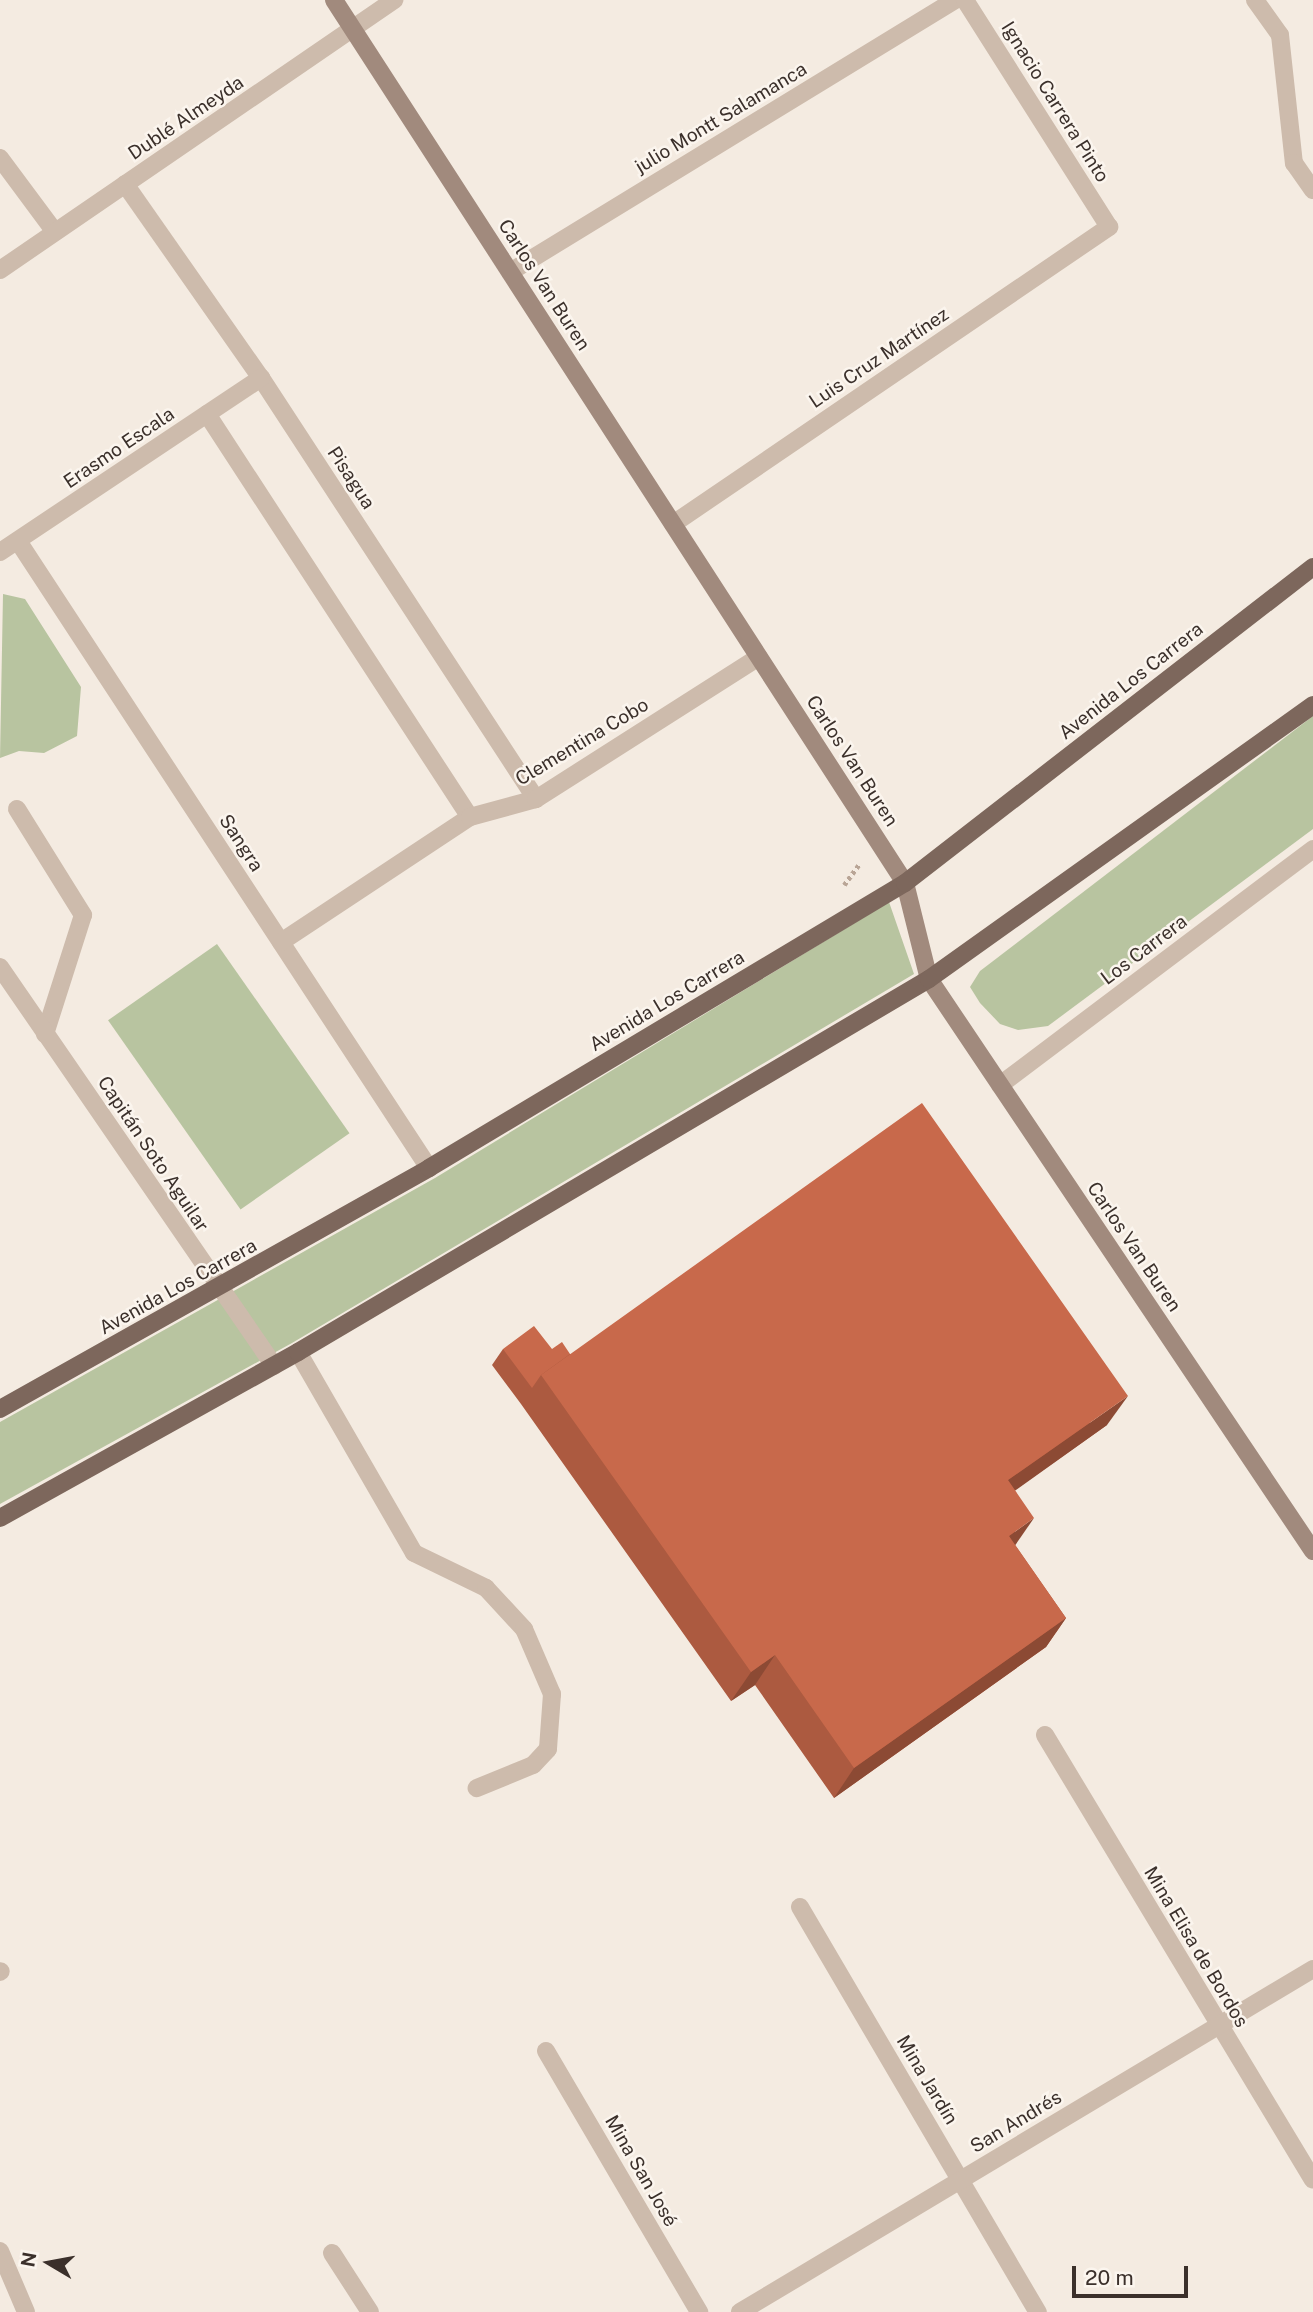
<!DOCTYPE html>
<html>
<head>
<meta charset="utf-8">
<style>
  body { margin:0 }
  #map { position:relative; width:1313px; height:2312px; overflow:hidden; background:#f4ebe1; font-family:"Public Sans",sans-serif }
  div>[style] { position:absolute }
  .green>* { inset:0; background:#b8c4a0; transform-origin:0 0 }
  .path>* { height:4.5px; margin-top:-2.25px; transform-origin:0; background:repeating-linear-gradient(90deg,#b9a596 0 3.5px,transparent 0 7px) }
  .lane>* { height:18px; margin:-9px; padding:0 9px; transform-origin:9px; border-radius:9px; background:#cdbbac }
  .street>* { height:18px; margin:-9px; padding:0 9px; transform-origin:9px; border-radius:9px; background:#cdbbac }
  .secondary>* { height:18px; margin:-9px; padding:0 9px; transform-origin:9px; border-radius:9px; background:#a18a7d }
  .primary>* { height:18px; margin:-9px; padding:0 9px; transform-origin:9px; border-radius:9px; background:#7d675c }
  .wall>* { inset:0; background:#ac5a40 }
  .shaded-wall>* { inset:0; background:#8c4a34 }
  .building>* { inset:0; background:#c8694b }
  span { translate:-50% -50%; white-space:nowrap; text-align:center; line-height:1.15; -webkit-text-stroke:5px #fbf5ee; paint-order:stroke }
  .street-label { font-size:19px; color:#3b302b }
  .north { position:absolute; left:14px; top:2228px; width:70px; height:70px; -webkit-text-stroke:5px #fbf5ee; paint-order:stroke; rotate:280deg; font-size:19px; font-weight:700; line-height:28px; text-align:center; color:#3b302b }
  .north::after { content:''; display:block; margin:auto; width:24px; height:32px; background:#3b302b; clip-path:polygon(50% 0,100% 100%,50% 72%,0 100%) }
  .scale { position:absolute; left:1072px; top:2266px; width:116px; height:32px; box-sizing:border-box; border:4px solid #3b302b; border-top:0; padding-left:9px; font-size:21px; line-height:24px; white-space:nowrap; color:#3b302b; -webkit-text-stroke:5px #fbf5ee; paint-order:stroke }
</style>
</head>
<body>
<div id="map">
  <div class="green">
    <div style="clip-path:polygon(3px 594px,25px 599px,81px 687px,77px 736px,44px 753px,19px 751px,0 758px)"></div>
    <div style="clip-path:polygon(1313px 716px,1313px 829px,1048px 1026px,1018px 1030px,1000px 1024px,980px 1003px,970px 987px,980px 971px)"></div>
    <div style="clip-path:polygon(889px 902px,914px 974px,292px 1343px,0 1504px,0 1422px,435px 1178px)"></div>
    <div style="left:217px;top:944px;width:231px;height:133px;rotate:55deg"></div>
  </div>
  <div class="path">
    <div style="left:844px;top:885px;width:26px;rotate:-54deg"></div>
  </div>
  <div class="lane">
    <div style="left:1255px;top:0;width:43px;rotate:54.5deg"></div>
    <div style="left:1280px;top:35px;width:129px;rotate:83.8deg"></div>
    <div style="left:1294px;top:163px;width:33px;rotate:55deg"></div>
    <div style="left:298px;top:1352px;width:232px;rotate:60deg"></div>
    <div style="left:414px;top:1553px;width:80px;rotate:25.9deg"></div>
    <div style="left:486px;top:1588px;width:56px;rotate:47.2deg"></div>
    <div style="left:524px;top:1629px;width:71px;rotate:66.7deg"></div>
    <div style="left:552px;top:1694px;width:55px;rotate:94.2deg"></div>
    <div style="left:548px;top:1749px;width:22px;rotate:133deg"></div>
    <div style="left:533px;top:1765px;width:61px;rotate:157.7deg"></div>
    <div style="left:0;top:1972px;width:1px;rotate:-45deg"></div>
    <div style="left:0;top:2251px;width:66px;rotate:66.9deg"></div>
  </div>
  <div class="street">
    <div style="left:0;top:158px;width:92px;rotate:53.4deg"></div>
    <div style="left:125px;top:184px;width:237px;rotate:55deg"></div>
    <div style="left:261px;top:378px;width:503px;rotate:56.85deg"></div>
    <div style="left:0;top:270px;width:478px;rotate:-34.4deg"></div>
    <div style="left:510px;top:272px;width:522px;rotate:-31.43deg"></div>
    <div style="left:207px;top:414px;width:481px;rotate:56.9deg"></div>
    <div style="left:673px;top:524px;width:528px;rotate:-34.26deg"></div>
    <div style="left:1109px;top:227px;width:269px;rotate:-122.4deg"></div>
    <div style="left:18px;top:541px;width:750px;rotate:56.76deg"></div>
    <div style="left:0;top:552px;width:314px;rotate:-33.7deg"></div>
    <div style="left:17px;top:809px;width:125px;rotate:58.1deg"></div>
    <div style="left:83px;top:915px;width:125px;rotate:107.7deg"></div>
    <div style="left:281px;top:942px;width:227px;rotate:-33.5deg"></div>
    <div style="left:470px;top:817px;width:68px;rotate:-15.3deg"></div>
    <div style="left:536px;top:799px;width:264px;rotate:-32.5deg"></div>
    <div style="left:0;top:967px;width:484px;rotate:55.5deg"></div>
    <div style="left:1000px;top:1085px;width:392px;rotate:-37deg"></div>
    <div style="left:1045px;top:1735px;width:519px;rotate:58.94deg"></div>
    <div style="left:800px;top:1907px;width:470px;rotate:59.6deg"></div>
    <div style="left:546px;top:2051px;width:303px;rotate:59.6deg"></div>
    <div style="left:332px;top:2253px;width:70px;rotate:57.2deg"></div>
    <div style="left:740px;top:2312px;width:668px;rotate:-30.9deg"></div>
  </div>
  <div class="secondary">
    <div style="left:334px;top:0;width:1052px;rotate:57.11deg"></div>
    <div style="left:905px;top:883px;width:99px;rotate:76deg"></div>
    <div style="left:929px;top:979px;width:689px;rotate:56.13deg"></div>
  </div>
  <div class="primary">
    <div style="left:0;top:1409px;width:492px;rotate:-29.3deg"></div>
    <div style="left:429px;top:1168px;width:555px;rotate:-30.91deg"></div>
    <div style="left:905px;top:883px;width:516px;rotate:-37.76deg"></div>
    <div style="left:0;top:1518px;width:341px;rotate:-29.1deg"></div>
    <div style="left:298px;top:1352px;width:733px;rotate:-30.59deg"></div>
    <div style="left:929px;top:979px;width:472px;rotate:-35.5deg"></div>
  </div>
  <div class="wall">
    <div style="clip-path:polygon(503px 1349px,570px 1354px,1107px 1425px,1015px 1490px,1015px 1545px,1066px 1618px,1046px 1647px,834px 1798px,755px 1685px,731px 1701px,521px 1404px,492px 1365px)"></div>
  </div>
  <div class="shaded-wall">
    <div style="clip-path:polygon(1128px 1396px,1107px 1425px,988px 1510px,1008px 1480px)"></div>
    <div style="clip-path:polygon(1034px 1518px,1014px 1547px,1009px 1536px)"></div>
    <div style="clip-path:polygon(1066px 1618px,1046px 1647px,834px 1798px,854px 1768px)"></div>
    <div style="clip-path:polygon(775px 1655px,755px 1685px,731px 1701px,751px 1672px)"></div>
  </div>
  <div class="building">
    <div style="clip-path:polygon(922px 1103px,1128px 1396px,1008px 1480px,1034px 1518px,1009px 1536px,1066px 1618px,854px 1768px,775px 1655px,751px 1672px,541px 1375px)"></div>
    <div style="clip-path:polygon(534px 1326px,552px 1349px,562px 1342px,570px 1354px,541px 1375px,532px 1388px,503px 1349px)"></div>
  </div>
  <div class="street-label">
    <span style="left:1055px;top:102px;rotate:58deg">Ignacio Carrera Pinto</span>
    <span style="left:186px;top:118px;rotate:-34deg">Dublé Almeyda</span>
    <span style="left:721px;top:118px;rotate:-31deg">julio Montt Salamanca</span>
    <span style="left:544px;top:285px;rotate:57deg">Carlos Van Buren</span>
    <span style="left:879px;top:358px;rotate:-34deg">Luis Cruz Martínez</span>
    <span style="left:119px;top:448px;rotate:-34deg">Erasmo Escala</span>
    <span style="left:351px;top:478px;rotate:57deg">Pisagua</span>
    <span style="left:1131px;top:681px;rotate:-38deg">Avenida Los Carrera</span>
    <span style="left:582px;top:742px;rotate:-31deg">Clementina Cobo</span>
    <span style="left:852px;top:761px;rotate:57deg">Carlos Van Buren</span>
    <span style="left:241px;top:843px;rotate:57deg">Sangra</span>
    <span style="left:1144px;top:950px;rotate:-37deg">Los Carrera</span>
    <span style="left:667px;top:1001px;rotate:-31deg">Avenida Los Carrera</span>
    <span style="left:153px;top:1154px;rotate:56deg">Capitán Soto Aguilar</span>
    <span style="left:1134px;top:1247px;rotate:56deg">Carlos Van Buren</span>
    <span style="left:178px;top:1287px;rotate:-29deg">Avenida Los Carrera</span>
    <span style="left:1196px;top:1947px;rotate:59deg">Mina Elisa de Bordos</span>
    <span style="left:927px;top:2080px;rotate:59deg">Mina Jardín</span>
    <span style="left:1016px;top:2122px;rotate:-31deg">San Andrés</span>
    <span style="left:641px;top:2171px;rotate:60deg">Mina San José</span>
  </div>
  <div class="north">N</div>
  <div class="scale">20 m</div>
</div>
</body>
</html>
